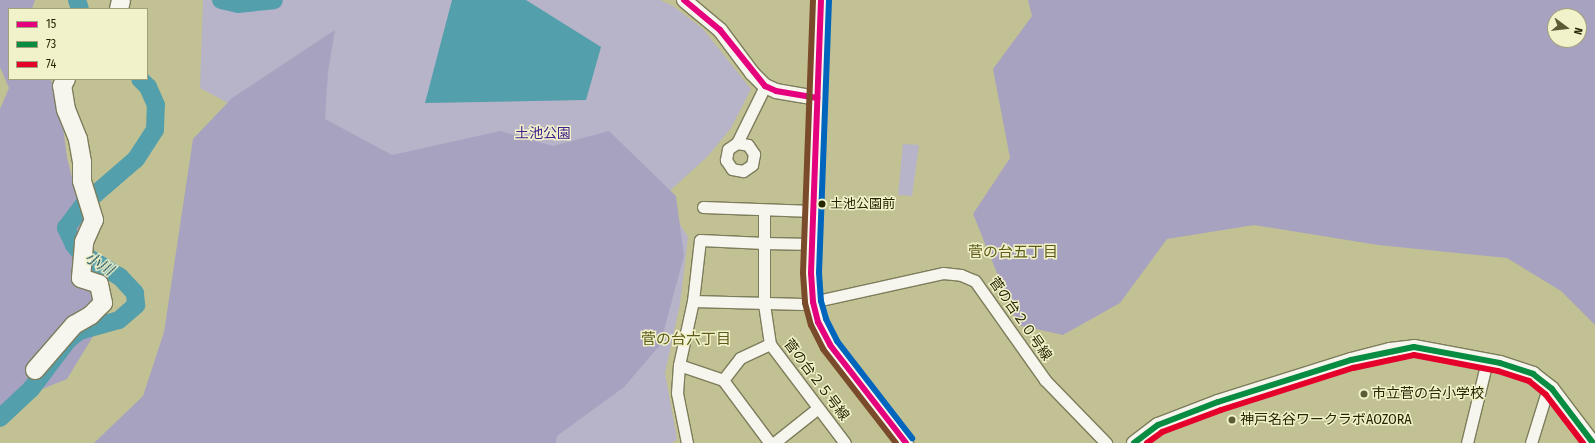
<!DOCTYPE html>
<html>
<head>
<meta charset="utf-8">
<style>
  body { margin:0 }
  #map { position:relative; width:1595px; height:443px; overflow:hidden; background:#c2c194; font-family:"Fira Sans Condensed","Noto Sans JP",sans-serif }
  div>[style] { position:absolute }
  .green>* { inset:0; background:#b7b3c8 }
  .forest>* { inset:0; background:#a8a2c1 }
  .water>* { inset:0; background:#549fac }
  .river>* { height:18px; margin:-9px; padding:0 9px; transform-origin:9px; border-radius:9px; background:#549fac }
  .roads { filter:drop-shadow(1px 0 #7d7c5b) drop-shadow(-1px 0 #7d7c5b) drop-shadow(0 1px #7d7c5b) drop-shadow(0 -1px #7d7c5b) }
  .minor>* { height:11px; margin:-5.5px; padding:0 5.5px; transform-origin:5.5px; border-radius:5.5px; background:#f6f6ef }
  .tertiary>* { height:14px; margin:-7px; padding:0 7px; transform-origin:7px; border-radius:7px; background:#f6f6ef }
  .primary>* { height:18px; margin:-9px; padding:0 9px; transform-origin:9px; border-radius:9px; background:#f6f6ef }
  .bus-1>* { height:6px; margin:-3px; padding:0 3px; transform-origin:3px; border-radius:3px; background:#e5007d }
  .bus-2>* { height:6px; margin:-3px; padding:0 3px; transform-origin:3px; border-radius:3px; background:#088c41 }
  .bus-3>* { height:6px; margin:-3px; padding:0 3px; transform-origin:3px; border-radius:3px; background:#e4002b }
  .bus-4>* { height:6px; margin:-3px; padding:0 3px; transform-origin:3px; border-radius:3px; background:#7a4b2a }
  .bus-5>* { height:6px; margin:-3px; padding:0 3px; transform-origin:3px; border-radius:3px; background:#0065bd }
  .dots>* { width:11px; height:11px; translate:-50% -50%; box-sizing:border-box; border:2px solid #f2f2ca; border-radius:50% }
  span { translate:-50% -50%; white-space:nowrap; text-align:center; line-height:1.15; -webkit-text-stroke:3px #f2f2ca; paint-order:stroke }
  .bus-label { font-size:13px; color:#272603 }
  .left { translate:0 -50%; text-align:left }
  .park-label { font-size:14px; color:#3f218e }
  .street-label { font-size:14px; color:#272603 }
  .poi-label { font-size:14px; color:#272603 }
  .neighbourhood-label { font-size:15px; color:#5c5b1b }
  .water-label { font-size:15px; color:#0a455a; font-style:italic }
  .legend { position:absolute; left:8px; top:8px; width:140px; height:72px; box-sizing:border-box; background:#f2f2ca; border:1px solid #a1a07a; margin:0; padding:5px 7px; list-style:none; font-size:12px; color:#272603 }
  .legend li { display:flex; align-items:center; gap:8px; height:20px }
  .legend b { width:20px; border:1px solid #a1a07a }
  .north { position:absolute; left:1547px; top:8px; width:40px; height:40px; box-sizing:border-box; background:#f2f2ca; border:1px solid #a1a07a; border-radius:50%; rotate:105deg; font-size:11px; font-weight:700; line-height:16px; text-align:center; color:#272603 }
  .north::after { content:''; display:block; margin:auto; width:14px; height:18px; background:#5d5c36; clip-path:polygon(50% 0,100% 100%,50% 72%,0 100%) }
</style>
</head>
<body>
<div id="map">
  <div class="green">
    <div style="clip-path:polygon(203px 0,660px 0,673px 6px,703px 29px,751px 89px,731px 128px,708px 156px,663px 197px,688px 237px,680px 304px,665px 373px,677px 439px,672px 443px,533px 443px,295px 139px,200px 88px)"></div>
    <div style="clip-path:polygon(903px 144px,919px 145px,912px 196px,898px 195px)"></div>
  </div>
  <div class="forest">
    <div style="clip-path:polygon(0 0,35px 0,32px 9px,9px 9px,9px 79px,50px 79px,59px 95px,67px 158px,91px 250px,111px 307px,67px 379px,0 406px,0 109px,9px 88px,0 67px)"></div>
    <div style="clip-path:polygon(evenodd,1028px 0,1595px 0,1595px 325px,1561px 291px,1507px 258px,1378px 245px,1254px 225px,1167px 239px,1120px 303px,1063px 335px,1018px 325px,973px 214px,1010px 158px,993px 69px,1032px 16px,1028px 0,1555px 16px,1579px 16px,1579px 40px,1555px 40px,1555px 16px)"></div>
    <div style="clip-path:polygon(335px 30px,328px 72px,325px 119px,392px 155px,500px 131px,553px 146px,609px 131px,676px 196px,684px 256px,660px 345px,624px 387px,557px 436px,556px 443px,94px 443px,143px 396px,164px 332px,193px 139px,232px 98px)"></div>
  </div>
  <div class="water">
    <div style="clip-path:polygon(452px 0,526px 0,601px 47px,586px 100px,425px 103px)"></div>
  </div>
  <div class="river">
    <div style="left:77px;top:0;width:9px;rotate:72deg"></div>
    <div style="left:221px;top:0;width:17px;rotate:13deg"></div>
    <div style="left:238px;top:4px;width:36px;rotate:-6deg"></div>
    <div style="left:0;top:418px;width:42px;rotate:-43.1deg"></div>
    <div style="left:31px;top:389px;width:61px;rotate:-52.9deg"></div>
    <div style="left:68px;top:340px;width:14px;rotate:-39deg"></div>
    <div style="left:79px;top:331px;width:41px;rotate:-15.4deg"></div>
    <div style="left:119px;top:320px;width:23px;rotate:-41deg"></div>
    <div style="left:136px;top:305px;width:12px;rotate:-95deg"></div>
    <div style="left:135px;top:293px;width:22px;rotate:-133deg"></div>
    <div style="left:120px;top:277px;width:46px;rotate:-148.4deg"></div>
    <div style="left:81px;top:253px;width:11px;rotate:-131deg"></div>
    <div style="left:74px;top:245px;width:19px;rotate:-115deg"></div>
    <div style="left:66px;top:228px;width:31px;rotate:-53deg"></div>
    <div style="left:85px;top:203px;width:67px;rotate:-40.8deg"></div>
    <div style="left:136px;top:159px;width:35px;rotate:-57deg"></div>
    <div style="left:155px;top:130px;width:25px;rotate:-88deg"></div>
    <div style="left:156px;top:105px;width:20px;rotate:-114deg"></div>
    <div style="left:148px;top:87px;width:11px;rotate:-135deg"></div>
  </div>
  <div class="roads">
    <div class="minor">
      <div style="left:737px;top:143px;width:11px;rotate:10deg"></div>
      <div style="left:748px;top:145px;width:11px;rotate:56deg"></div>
      <div style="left:754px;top:154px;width:11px;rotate:100deg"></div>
      <div style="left:752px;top:165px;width:11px;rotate:146deg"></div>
      <div style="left:743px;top:171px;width:11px;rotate:-170deg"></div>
      <div style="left:732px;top:169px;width:11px;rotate:-124deg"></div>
      <div style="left:726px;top:160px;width:11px;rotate:-80deg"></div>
      <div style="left:728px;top:149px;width:11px;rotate:-34deg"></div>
      <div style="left:737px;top:143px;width:64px;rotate:-63.8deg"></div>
      <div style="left:703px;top:207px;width:110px;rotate:2.1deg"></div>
      <div style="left:764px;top:210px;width:33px;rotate:90deg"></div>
      <div style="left:764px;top:243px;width:48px;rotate:1.2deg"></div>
      <div style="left:693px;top:301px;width:61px;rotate:-83.5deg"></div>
      <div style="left:700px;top:240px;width:64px;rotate:2.7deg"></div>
      <div style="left:764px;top:243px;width:61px;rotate:90deg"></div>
      <div style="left:764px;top:304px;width:40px;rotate:81.5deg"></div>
      <div style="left:770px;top:344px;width:124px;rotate:52.9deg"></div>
      <div style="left:679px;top:365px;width:46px;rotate:18.8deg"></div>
      <div style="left:723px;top:380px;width:79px;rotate:53.3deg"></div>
      <div style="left:723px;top:380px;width:28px;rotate:-52deg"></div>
      <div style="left:740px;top:358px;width:33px;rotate:-25deg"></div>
      <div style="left:687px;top:443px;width:51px;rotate:-101.3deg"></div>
      <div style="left:677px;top:393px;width:28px;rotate:-86deg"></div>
      <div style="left:679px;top:365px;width:66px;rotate:-77.7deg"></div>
      <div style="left:693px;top:301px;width:110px;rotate:1.6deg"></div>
      <div style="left:803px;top:304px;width:143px;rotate:-12.5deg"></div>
      <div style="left:943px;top:273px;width:18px;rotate:6deg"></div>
      <div style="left:961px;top:275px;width:15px;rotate:23deg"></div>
      <div style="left:975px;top:281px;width:121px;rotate:54.7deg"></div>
      <div style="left:1045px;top:380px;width:88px;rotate:45.9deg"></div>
      <div style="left:774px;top:443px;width:56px;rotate:-38.5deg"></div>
      <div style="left:1467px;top:443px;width:84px;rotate:-76.3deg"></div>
      <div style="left:1531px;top:443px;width:61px;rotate:-72.8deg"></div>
    </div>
    <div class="tertiary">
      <div style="left:684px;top:0;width:47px;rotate:39.8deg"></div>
      <div style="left:720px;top:30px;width:54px;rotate:53.3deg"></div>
      <div style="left:752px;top:73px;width:18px;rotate:45deg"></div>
      <div style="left:765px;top:86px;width:12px;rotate:24deg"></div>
      <div style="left:776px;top:91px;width:42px;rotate:9.7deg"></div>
      <div style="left:821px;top:0;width:273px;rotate:92.1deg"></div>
      <div style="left:811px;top:273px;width:29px;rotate:86deg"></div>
      <div style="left:813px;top:302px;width:21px;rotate:76deg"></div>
      <div style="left:818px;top:322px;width:26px;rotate:62deg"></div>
      <div style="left:830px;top:345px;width:124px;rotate:52.2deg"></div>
      <div style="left:1134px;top:443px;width:30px;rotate:-37deg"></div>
      <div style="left:1158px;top:425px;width:64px;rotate:-21deg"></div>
      <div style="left:1218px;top:402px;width:139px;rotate:-17.5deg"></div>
      <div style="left:1351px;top:360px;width:40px;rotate:-14.4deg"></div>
      <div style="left:1390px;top:350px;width:24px;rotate:-7deg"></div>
      <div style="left:1414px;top:347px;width:87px;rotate:10.5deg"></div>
      <div style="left:1500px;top:363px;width:35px;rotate:18deg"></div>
      <div style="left:1533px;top:374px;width:24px;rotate:38deg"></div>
      <div style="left:1552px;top:389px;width:68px;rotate:52.8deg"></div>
    </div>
    <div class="primary">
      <div style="left:119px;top:9px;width:9px;rotate:-77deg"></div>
      <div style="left:35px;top:370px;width:60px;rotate:-49.1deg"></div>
      <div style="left:74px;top:325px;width:20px;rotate:-30deg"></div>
      <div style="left:91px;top:315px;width:17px;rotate:-45deg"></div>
      <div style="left:103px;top:303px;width:19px;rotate:-102deg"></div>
      <div style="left:99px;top:284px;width:19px;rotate:-162deg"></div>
      <div style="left:81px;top:278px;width:36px;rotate:-85deg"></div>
      <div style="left:84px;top:242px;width:24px;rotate:-66deg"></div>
      <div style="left:94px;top:220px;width:41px;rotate:-107.1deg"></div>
      <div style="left:82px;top:181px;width:19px;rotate:-90deg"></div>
      <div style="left:82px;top:162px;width:23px;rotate:-100deg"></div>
      <div style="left:78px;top:139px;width:31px;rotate:-112deg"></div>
      <div style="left:66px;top:110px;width:24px;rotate:-99deg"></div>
      <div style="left:62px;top:86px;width:8px;rotate:-60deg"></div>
    </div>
  </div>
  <div class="bus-1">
    <div style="left:684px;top:0;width:47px;rotate:39.8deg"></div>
    <div style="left:720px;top:30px;width:72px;rotate:51.2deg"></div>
    <div style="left:765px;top:86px;width:12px;rotate:24deg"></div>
    <div style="left:776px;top:91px;width:42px;rotate:9.7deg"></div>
    <div style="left:821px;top:0;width:273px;rotate:92.1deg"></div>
    <div style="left:811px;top:273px;width:29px;rotate:86deg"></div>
    <div style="left:813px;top:302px;width:21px;rotate:76deg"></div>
    <div style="left:818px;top:322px;width:26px;rotate:62deg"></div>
    <div style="left:830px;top:345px;width:124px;rotate:52.2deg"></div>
  </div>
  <div class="bus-2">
    <div style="left:1134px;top:443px;width:30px;rotate:-37deg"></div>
    <div style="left:1158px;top:425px;width:64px;rotate:-21deg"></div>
    <div style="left:1218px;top:402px;width:139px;rotate:-17.5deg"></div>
    <div style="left:1351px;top:360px;width:64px;rotate:-11.7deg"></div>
    <div style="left:1414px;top:347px;width:87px;rotate:10.5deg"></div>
    <div style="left:1500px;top:363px;width:35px;rotate:18deg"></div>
    <div style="left:1533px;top:374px;width:24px;rotate:38deg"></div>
    <div style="left:1552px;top:389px;width:68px;rotate:52.8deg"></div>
  </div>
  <div class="bus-3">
    <div style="left:1147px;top:443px;width:19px;rotate:-36deg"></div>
    <div style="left:1162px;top:432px;width:63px;rotate:-20.4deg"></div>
    <div style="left:1221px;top:410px;width:139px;rotate:-17.7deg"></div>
    <div style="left:1353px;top:368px;width:62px;rotate:-12deg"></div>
    <div style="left:1414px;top:355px;width:86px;rotate:10.8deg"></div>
    <div style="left:1498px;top:371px;width:33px;rotate:18deg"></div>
    <div style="left:1529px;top:381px;width:22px;rotate:39deg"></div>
    <div style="left:1546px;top:395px;width:61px;rotate:52.4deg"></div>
  </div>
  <div class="bus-4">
    <div style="left:813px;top:0;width:273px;rotate:92.1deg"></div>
    <div style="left:803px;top:273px;width:30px;rotate:86deg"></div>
    <div style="left:805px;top:303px;width:23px;rotate:75deg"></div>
    <div style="left:811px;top:325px;width:27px;rotate:63deg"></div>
    <div style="left:823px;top:349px;width:119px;rotate:52.2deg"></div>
  </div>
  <div class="bus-5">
    <div style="left:829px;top:0;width:273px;rotate:92.1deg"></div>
    <div style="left:819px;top:273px;width:28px;rotate:86deg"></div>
    <div style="left:821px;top:301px;width:19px;rotate:74deg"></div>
    <div style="left:826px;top:319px;width:25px;rotate:63deg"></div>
    <div style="left:837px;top:341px;width:123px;rotate:52.3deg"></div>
  </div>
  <div class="dots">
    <div style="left:822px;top:204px;background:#272603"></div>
    <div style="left:1364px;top:394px;background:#5d5c36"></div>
    <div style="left:1232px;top:420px;background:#5d5c36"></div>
  </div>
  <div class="bus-label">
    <span class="left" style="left:830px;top:204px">土池公園前</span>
  </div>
  <div class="park-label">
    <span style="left:543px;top:134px">土池公園</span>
  </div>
  <div class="street-label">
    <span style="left:1020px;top:319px;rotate:55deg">菅の台２０号線</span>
    <span style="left:816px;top:380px;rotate:53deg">菅の台２５号線</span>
  </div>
  <div class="poi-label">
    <span class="left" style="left:1372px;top:394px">市立菅の台小学校</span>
    <span class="left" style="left:1240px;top:420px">神戸名谷ワークラボAOZORA</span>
  </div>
  <div class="neighbourhood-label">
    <span style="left:1013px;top:253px">菅の台五丁目</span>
    <span style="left:686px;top:340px">菅の台六丁目</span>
  </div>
  <div class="water-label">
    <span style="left:99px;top:264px;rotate:32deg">小川</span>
  </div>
  <ul class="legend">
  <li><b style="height:5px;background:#e5007d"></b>15</li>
  <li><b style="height:5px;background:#088c41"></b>73</li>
  <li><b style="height:5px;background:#e4002b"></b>74</li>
  </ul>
  <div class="north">N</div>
</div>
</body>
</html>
